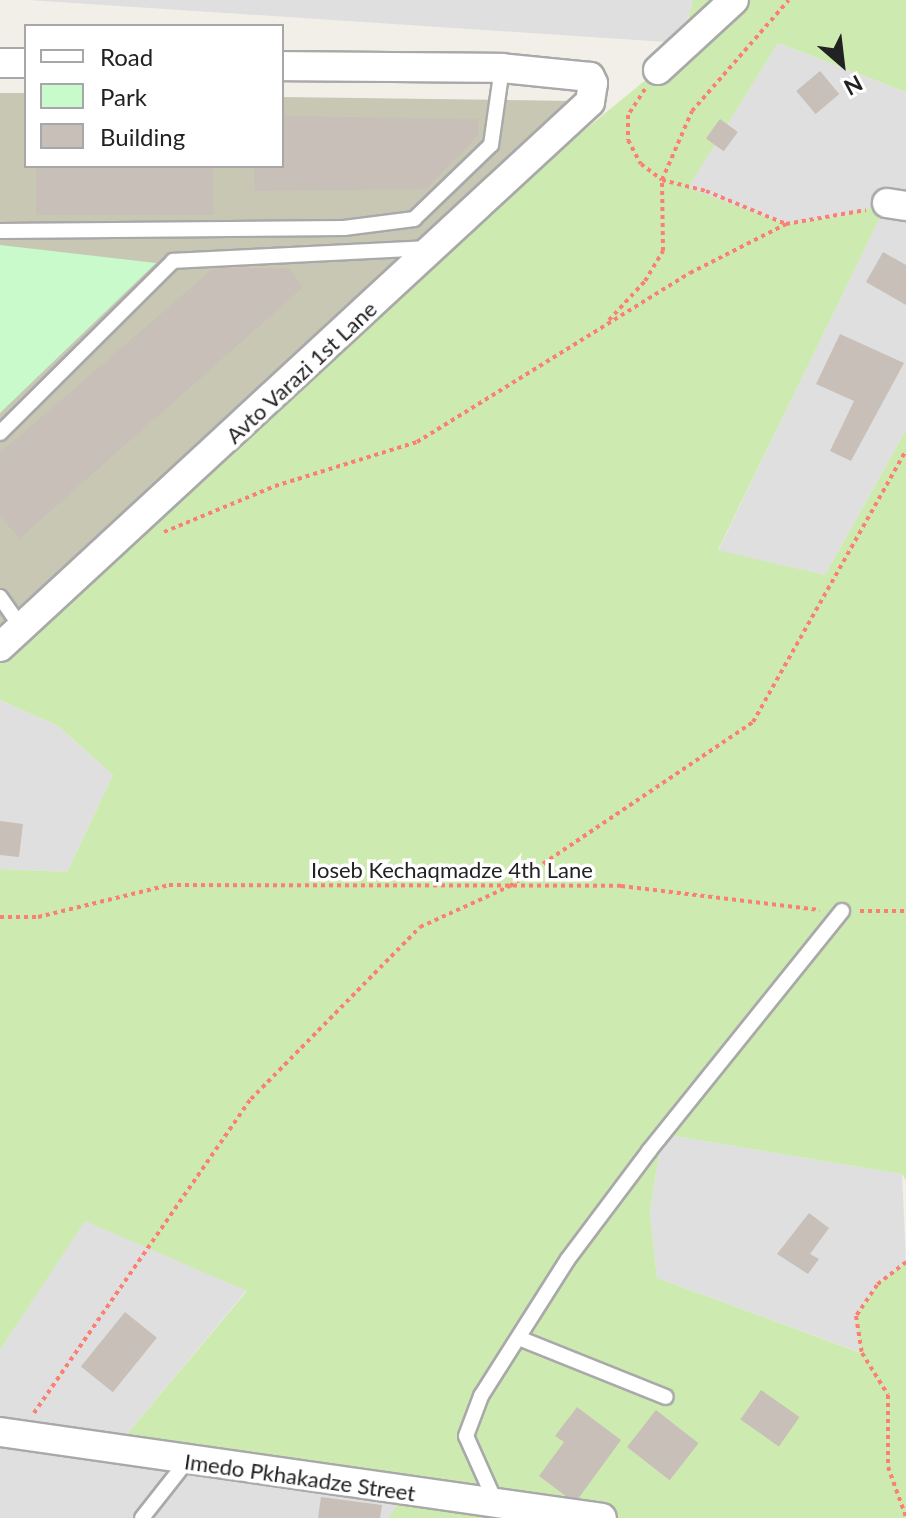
<!DOCTYPE html>
<html>
<head>
<meta charset="utf-8">
<style>
  body { margin:0 }
  #map { position:relative; width:906px; height:1518px; overflow:hidden; background:#f2efe9; font-family:Lato,sans-serif }
  div>[style] { position:absolute }
  .residential>* { inset:0; background:#e0dfdf }
  .construction>* { inset:0; background:#c7c7b4 }
  .grass>* { inset:0; background:#cdebb0 }
  .park>* { inset:0; background:#c8facc }
  .building>* { inset:0; background:#c7bfb8; transform-origin:0 0 }
  .path>* { height:4px; margin-top:-2px; transform-origin:0; background:repeating-linear-gradient(90deg,#fa8072 0 4px,transparent 0 8px) }
  .roads { filter:drop-shadow(2px 0 #a9a9a9) drop-shadow(-2px 0 #a9a9a9) drop-shadow(0 2px #a9a9a9) drop-shadow(0 -2px #a9a9a9) }
  .service>* { height:14px; margin:-7px; padding:0 7px; transform-origin:7px; border-radius:7px; background:#fff }
  .minor>* { height:28px; margin:-14px; padding:0 14px; transform-origin:14px; border-radius:14px; background:#fff }
  span { translate:-50% -50%; white-space:nowrap; text-align:center; line-height:1.15; -webkit-text-stroke:7px #fff; paint-order:stroke }
  .street-label { font-size:22px; color:#222 }
  .legend { position:absolute; left:24px; top:24px; width:260px; height:144px; box-sizing:border-box; background:#fff; border:2px solid #a7a7a7; margin:0; padding:10px 14px; list-style:none; font-size:24px; color:#222 }
  .legend li { display:flex; align-items:center; gap:16px; height:40px }
  .legend b { width:40px; border:2px solid #a7a7a7 }
  .north { position:absolute; left:802px; top:24px; width:80px; height:80px; -webkit-text-stroke:6px #fff; paint-order:stroke; rotate:152deg; font-size:22px; font-weight:700; line-height:32px; text-align:center; color:#222 }
  .north::after { content:''; display:block; margin:auto; width:28px; height:36px; background:#222; clip-path:polygon(50% 0,100% 100%,50% 72%,0 100%) }
</style>
</head>
<body>
<div id="map">
  <div class="residential">
    <div style="clip-path:polygon(28px 0,693px 0,682px 43px)"></div>
    <div style="clip-path:polygon(778px 43px,906px 92px,906px 430px,825px 575px,718px 551px,886px 204px,844px 216px,786px 224px,687px 189px)"></div>
    <div style="clip-path:polygon(0 700px,58px 726px,113px 775px,67px 872px,0 869px)"></div>
    <div style="clip-path:polygon(662px 1134px,902px 1174px,906px 1262px,877px 1285px,862px 1353px,657px 1278px,650px 1212px)"></div>
    <div style="clip-path:polygon(85px 1220px,247px 1290px,107px 1458px,401px 1498px,389px 1518px,0 1518px,0 1350px)"></div>
  </div>
  <div class="construction">
    <div style="clip-path:polygon(0 93px,26px 93px,26px 166px,282px 166px,282px 97px,574px 101px,407px 260px,0 626px)"></div>
  </div>
  <div class="grass">
    <div style="clip-path:polygon(693px 0,906px 0,906px 92px,778px 43px,688px 188px,786px 224px,844px 216px,887px 203px,718px 550px,825px 575px,906px 430px,906px 1181px,902px 1174px,662px 1134px,650px 1212px,657px 1278px,861px 1353px,856px 1316px,877px 1285px,906px 1262px,906px 1518px,389px 1518px,400px 1499px,106px 1459px,247px 1291px,85px 1221px,0 1350px,0 869px,67px 872px,113px 775px,58px 726px,0 700px,0 647px,468px 226px,665px 64px,682px 43px)"></div>
  </div>
  <div class="park">
    <div style="clip-path:polygon(0 245px,156px 263px,0 413px)"></div>
  </div>
  <div class="building">
    <div style="left:820px;top:71px;width:30px;height:31px;rotate:50deg"></div>
    <div style="clip-path:polygon(282px 116px,478px 119px,478px 136px,426px 189px,255px 191px,254px 166px,282px 166px)"></div>
    <div style="left:720px;top:119px;width:22px;height:24px;rotate:36deg"></div>
    <div style="left:36px;top:166px;width:177px;height:49px"></div>
    <div style="clip-path:polygon(883px 252px,906px 265px,906px 305px,866px 282px)"></div>
    <div style="clip-path:polygon(214px 268px,288px 268px,303px 287px,20px 538px,0 517px,0 453px)"></div>
    <div style="clip-path:polygon(840px 334px,904px 363px,851px 461px,830px 451px,854px 401px,816px 384px)"></div>
    <div style="clip-path:polygon(0 821px,23px 824px,19px 857px,0 855px)"></div>
    <div style="clip-path:polygon(809px 1213px,829px 1228px,810px 1254px,819px 1259px,808px 1274px,777px 1254px)"></div>
    <div style="left:125px;top:1312px;width:41px;height:70px;rotate:39deg"></div>
    <div style="left:761px;top:1390px;width:47px;height:36px;rotate:35deg"></div>
    <div style="clip-path:polygon(577px 1407px,621px 1440px,575px 1503px,539px 1476px,564px 1442px,555px 1436px)"></div>
    <div style="left:656px;top:1410px;width:54px;height:47px;rotate:38deg"></div>
    <div style="clip-path:polygon(321px 1497px,382px 1505px,380px 1518px,318px 1518px)"></div>
  </div>
  <div class="path">
    <div style="left:645px;top:89px;width:31px;rotate:123deg"></div>
    <div style="left:628px;top:115px;width:25px;rotate:90deg"></div>
    <div style="left:628px;top:140px;width:27px;rotate:62deg"></div>
    <div style="left:641px;top:164px;width:26px;rotate:37deg"></div>
    <div style="left:662px;top:180px;width:45px;rotate:14deg"></div>
    <div style="left:706px;top:191px;width:87px;rotate:22.4deg"></div>
    <div style="left:786px;top:224px;width:81px;rotate:-9.9deg"></div>
    <div style="left:609px;top:320px;width:53px;rotate:-47.3deg"></div>
    <div style="left:645px;top:281px;width:35px;rotate:-59deg"></div>
    <div style="left:663px;top:251px;width:71px;rotate:-90.8deg"></div>
    <div style="left:662px;top:180px;width:75px;rotate:-66.5deg"></div>
    <div style="left:692px;top:111px;width:147px;rotate:-48.9deg"></div>
    <div style="left:164px;top:532px;width:120px;rotate:-22.5deg"></div>
    <div style="left:275px;top:486px;width:149px;rotate:-17.2deg"></div>
    <div style="left:417px;top:442px;width:321px;rotate:-31.8deg"></div>
    <div style="left:690px;top:273px;width:108px;rotate:-27deg"></div>
    <div style="left:860px;top:911px;width:46px"></div>
    <div style="left:0;top:917px;width:38px"></div>
    <div style="left:38px;top:917px;width:135px;rotate:-13.7deg"></div>
    <div style="left:169px;top:885px;width:452px;rotate:0.1deg"></div>
    <div style="left:621px;top:886px;width:200px;rotate:6.9deg"></div>
    <div style="left:906px;top:1262px;width:37px;rotate:142deg"></div>
    <div style="left:877px;top:1285px;width:37px;rotate:124deg"></div>
    <div style="left:856px;top:1316px;width:37px;rotate:81deg"></div>
    <div style="left:862px;top:1353px;width:49px;rotate:58.2deg"></div>
    <div style="left:888px;top:1395px;width:72px;rotate:90deg"></div>
    <div style="left:888px;top:1467px;width:53px;rotate:70.2deg"></div>
    <div style="left:34px;top:1413px;width:382px;rotate:-55.4deg"></div>
    <div style="left:251px;top:1099px;width:241px;rotate:-45.5deg"></div>
    <div style="left:420px;top:927px;width:99px;rotate:-24.5deg"></div>
    <div style="left:510px;top:886px;width:293px;rotate:-34deg"></div>
    <div style="left:753px;top:722px;width:311px;rotate:-60.6deg"></div>
  </div>
  <div class="roads">
    <div class="service">
      <div style="left:0;top:231px;width:344px;rotate:-0.5deg"></div>
      <div style="left:344px;top:228px;width:71px;rotate:-7.3deg"></div>
      <div style="left:414px;top:219px;width:107px;rotate:-43.9deg"></div>
      <div style="left:491px;top:145px;width:78px;rotate:-81.9deg"></div>
      <div style="left:0;top:433px;width:244px;rotate:-44.8deg"></div>
      <div style="left:173px;top:261px;width:255px;rotate:-2.9deg"></div>
      <div style="left:0;top:597px;width:38px;rotate:55deg"></div>
      <div style="left:519px;top:1338px;width:158px;rotate:21.9deg"></div>
      <div style="left:496px;top:1503px;width:73px;rotate:-114.1deg"></div>
      <div style="left:466px;top:1436px;width:43px;rotate:-69.4deg"></div>
      <div style="left:481px;top:1396px;width:162px;rotate:-57.6deg"></div>
      <div style="left:568px;top:1259px;width:135px;rotate:-53.1deg"></div>
      <div style="left:649px;top:1151px;width:308px;rotate:-51.2deg"></div>
      <div style="left:142px;top:1518px;width:71px;rotate:-51.8deg"></div>
    </div>
    <div class="minor">
      <div style="left:0;top:63px;width:26px"></div>
      <div style="left:658px;top:70px;width:103px;rotate:-42.6deg"></div>
      <div style="left:887px;top:203px;width:19px;rotate:9deg"></div>
      <div style="left:0;top:647px;width:803px;rotate:-42.73deg"></div>
      <div style="left:590px;top:102px;width:19px;rotate:-81deg"></div>
      <div style="left:593px;top:83px;width:7px;rotate:-117deg"></div>
      <div style="left:590px;top:77px;width:88px;rotate:-174.2deg"></div>
      <div style="left:502px;top:68px;width:220px;rotate:-179.5deg"></div>
      <div style="left:0;top:1432px;width:608px;rotate:8.13deg"></div>
    </div>
  </div>
  <div class="street-label">
    <span style="left:301px;top:372px;rotate:-43deg">Avto Varazi 1st Lane</span>
    <span style="left:452px;top:870px">Ioseb Kechaqmadze 4th Lane</span>
    <span style="left:300px;top:1477px;rotate:8deg">Imedo Pkhakadze Street</span>
  </div>
  <ul class="legend">
  <li><b style="height:10px;background:#fff"></b>Road</li>
  <li><b style="height:22px;background:#c8facc"></b>Park</li>
  <li><b style="height:22px;background:#c7bfb8"></b>Building</li>
  </ul>
  <div class="north">N</div>
</div>
</body>
</html>
